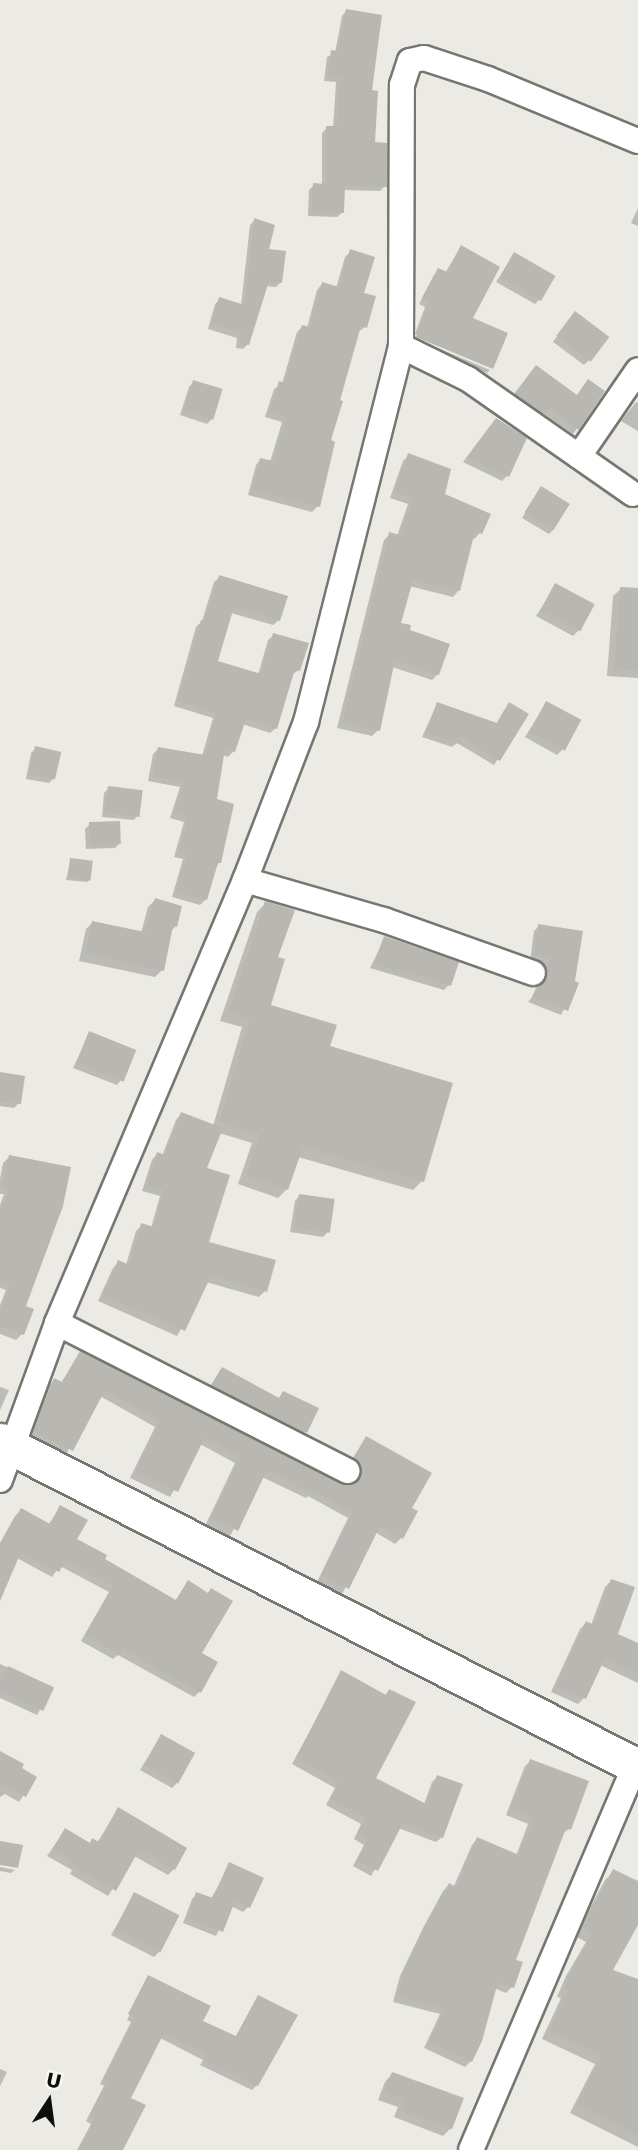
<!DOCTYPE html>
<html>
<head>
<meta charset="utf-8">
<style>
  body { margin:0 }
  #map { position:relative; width:638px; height:2150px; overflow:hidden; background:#ebeae4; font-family:"DejaVu Sans",sans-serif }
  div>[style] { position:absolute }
  .shadow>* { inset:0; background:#0003 }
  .building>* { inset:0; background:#b9b7b1; transform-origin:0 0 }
  .roads { filter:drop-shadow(2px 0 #787671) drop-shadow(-2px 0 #787671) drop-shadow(0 2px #787671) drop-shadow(0 -2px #787671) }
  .street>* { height:24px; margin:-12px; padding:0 12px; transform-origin:12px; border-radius:12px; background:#fff }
  .secondary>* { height:35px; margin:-17.5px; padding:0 17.5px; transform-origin:17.5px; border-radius:17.5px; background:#fff }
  span { translate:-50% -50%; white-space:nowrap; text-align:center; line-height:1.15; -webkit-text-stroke:7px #f9f8f1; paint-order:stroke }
  .north { position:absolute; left:14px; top:2066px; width:70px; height:70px; -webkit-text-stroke:5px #f9f8f1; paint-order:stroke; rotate:13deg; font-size:19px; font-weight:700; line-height:28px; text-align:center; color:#0e0e0c }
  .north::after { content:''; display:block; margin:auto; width:24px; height:32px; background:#0e0e0c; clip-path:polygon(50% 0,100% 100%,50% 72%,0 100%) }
</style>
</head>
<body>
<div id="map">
  <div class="shadow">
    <div style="clip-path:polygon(346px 11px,370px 92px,373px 144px,385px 186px,380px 191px,343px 190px,342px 213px,337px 217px,308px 216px,309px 190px,314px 185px,322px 185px,322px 133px,327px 128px,333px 128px,336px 82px,324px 81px,327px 57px,335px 53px,342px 16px)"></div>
    <div style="clip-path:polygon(638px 208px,638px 226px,631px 223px)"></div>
    <div style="clip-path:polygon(255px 220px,281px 282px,276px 287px,265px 286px,248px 344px,243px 349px,236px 348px,237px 338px,208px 329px,215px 304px,220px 299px,241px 306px,250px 225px)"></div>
    <div style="clip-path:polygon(461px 247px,471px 319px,492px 367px,415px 334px,425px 307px,419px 304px,434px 275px,439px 270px,445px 273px)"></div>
    <div style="clip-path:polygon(351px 251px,365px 327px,358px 332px,329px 442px,318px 506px,312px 512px,248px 495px,256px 465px,261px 459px,270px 462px,282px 422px,265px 417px,274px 389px,282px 384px,297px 332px,302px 327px,307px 328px,317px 290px,322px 284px,336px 288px,345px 257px)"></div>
    <div style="clip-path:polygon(514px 255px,540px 299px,535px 304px,496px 282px)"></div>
    <div style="clip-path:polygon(570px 318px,589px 360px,584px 365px,553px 342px)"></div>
    <div style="clip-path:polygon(414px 338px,490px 370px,487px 373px,412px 342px)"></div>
    <div style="clip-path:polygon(531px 372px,576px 397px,603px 392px,573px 434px,543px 413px,539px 418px,511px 399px)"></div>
    <div style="clip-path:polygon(194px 382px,212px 419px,207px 424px,180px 415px,189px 387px)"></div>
    <div style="clip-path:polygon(636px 402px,638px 403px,638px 431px,621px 421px)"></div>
    <div style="clip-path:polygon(491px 425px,507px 476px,502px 481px,463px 462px)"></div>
    <div style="clip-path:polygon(409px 455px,480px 533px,474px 539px,471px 538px,459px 590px,453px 597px,409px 586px,398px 624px,408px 631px,438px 674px,432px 680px,392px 667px,378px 730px,372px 736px,337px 728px,384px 540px,390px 534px,397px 536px,408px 504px,390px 498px,403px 461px)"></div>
    <div style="clip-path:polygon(541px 488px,554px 529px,549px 534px,522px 518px)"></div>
    <div style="clip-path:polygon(220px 577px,279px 620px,273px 625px,231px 613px,215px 662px,258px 675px,268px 640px,274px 635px,299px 670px,291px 675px,276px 728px,270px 733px,242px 724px,234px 751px,228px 757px,222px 755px,215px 800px,219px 863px,215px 867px,206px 899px,200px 905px,172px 897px,183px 859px,174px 857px,184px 822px,170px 818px,180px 787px,148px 781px,153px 754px,158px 749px,202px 756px,213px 718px,174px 706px,196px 627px,202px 621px,214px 582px)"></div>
    <div style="clip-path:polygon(556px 585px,578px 631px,573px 636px,536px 616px)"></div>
    <div style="clip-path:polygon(621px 589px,638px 590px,638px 678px,607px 676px,613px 596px)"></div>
    <div style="clip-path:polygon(546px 703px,562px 750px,557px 755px,525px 737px)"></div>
    <div style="clip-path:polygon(437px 704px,496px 724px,505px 709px,527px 715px,494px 765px,457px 743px,452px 747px,422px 737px)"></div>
    <div style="clip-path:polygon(36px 748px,54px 778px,49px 783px,26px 779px,31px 753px)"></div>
    <div style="clip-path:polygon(109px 788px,138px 815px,134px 820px,102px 817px,104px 793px)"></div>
    <div style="clip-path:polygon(90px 824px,120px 843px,115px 848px,86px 849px,85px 829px)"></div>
    <div style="clip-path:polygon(71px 860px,89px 880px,87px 882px,66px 880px)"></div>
    <div style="clip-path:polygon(155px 900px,180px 907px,175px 927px,170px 932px,162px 970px,155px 977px,79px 961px,86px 929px,93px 922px,141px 933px,148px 907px)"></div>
    <div style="clip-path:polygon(266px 903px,276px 958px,269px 1006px,328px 1048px,422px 1181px,413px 1190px,298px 1157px,287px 1189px,278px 1198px,238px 1184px,252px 1143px,219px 1133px,205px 1169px,207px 1243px,265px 1291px,259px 1297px,206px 1282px,177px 1336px,98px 1301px,113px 1268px,119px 1262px,126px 1265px,136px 1231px,142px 1225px,151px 1228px,160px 1196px,142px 1191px,152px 1160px,157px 1154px,162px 1156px,176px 1120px,181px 1114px,213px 1126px,242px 1027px,220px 1021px,257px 912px)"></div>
    <div style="clip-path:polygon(539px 926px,573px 982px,577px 984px,561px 1015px,528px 1002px,543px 984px,543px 963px,530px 961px,534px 931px)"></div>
    <div style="clip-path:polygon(385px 938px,449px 985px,444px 990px,370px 968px)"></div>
    <div style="clip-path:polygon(90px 1033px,121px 1080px,117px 1085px,73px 1068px)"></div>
    <div style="clip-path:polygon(0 1074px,19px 1103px,14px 1108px,0 1106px)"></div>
    <div style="clip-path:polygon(9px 1157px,24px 1307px,32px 1310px,22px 1334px,16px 1340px,0 1334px,0 1305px,6px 1290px,0 1288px,0 1205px,4px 1194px,0 1194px,0 1179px,3px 1163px)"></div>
    <div style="clip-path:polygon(299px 1196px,328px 1232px,323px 1237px,290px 1232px,295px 1201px)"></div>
    <div style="clip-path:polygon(80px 1354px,342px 1486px,356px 1485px,355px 1470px,349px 1464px,366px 1438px,410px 1509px,401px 1538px,395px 1544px,375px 1532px,342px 1594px,317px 1582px,348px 1518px,308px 1496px,306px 1498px,262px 1477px,230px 1536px,206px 1524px,235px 1463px,200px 1444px,170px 1497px,130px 1478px,155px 1427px,100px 1396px,65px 1456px,29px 1437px,48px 1386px,54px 1380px,61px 1383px)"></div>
    <div style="clip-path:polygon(222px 1369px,278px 1399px,283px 1393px,317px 1409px,305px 1432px,300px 1437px,208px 1390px)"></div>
    <div style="clip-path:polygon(0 1387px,9px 1390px,0 1410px)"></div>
    <div style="clip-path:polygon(61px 1507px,75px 1540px,102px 1560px,175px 1601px,188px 1582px,199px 1692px,194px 1697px,118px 1655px,113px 1659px,81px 1641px,109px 1592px,60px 1566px,52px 1577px,17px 1558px,0 1596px,0 1543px,15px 1516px,21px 1510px,48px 1525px)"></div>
    <div style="clip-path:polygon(611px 1581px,616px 1635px,638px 1645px,638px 1683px,600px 1665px,584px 1698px,578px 1704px,551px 1692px,580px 1629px,586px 1623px,591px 1625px,605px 1587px)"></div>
    <div style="clip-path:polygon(0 1664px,52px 1688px,37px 1715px,0 1698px)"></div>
    <div style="clip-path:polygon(342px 1672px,384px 1696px,389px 1691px,374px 1779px,424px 1804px,432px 1782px,437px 1777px,442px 1837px,436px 1842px,398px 1828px,371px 1876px,353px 1866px,364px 1845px,354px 1839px,361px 1824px,326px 1805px,335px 1788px,292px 1764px)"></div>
    <div style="clip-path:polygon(161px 1736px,177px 1783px,172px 1788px,140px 1770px)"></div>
    <div style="clip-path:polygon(0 1753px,35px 1778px,19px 1802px,5px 1794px,0 1797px)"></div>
    <div style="clip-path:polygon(531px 1761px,569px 1829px,562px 1834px,514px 1961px,512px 1987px,506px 1993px,494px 1988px,471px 2061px,465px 2067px,424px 2048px,440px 2014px,393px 2002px,400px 1976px,423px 1928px,443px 1891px,449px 1885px,453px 1888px,472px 1845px,477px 1839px,516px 1856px,528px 1824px,506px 1815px,525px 1766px)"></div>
    <div style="clip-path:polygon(118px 1809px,174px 1869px,168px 1875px,134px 1856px,108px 1896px,70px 1874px,72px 1870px,47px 1856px,65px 1830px,89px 1844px,92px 1840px,97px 1843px)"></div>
    <div style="clip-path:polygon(230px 1864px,248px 1907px,243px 1912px,231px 1906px,216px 1936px,183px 1923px,192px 1899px,197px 1894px,211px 1899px)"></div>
    <div style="clip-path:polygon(0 1867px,15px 1870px,11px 1873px,0 1871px)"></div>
    <div style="clip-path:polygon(614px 1871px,638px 1883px,638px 1921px,610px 1971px,638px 1981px,638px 2147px,570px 2113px,595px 2064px,542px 2039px,561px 1998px,557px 1997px,566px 1976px,586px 1942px,575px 1936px,605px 1880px)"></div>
    <div style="clip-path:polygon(135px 1894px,159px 1952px,154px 1957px,111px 1935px)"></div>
    <div style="clip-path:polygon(149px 1977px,201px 2021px,235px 2038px,258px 1997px,257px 2085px,252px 2090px,200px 2065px,203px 2060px,160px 2038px,128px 2099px,121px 2150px,77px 2150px,91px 2124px,86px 2121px,104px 2086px,100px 2084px,131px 2022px,127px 2020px)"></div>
    <div style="clip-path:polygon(0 2069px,7px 2072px,0 2086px)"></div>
    <div style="clip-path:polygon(392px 2074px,451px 2128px,443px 2136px,394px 2117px,398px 2107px,378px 2100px,385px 2082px)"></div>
  </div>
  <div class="building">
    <div style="clip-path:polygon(346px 9px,382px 15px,372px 90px,378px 91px,375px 142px,387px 143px,387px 187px,345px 186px,344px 213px,312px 212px,313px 183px,326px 184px,326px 126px,337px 126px,340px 78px,328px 76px,331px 50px,338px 51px)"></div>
    <div style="clip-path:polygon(254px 218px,275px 225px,269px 249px,286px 251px,282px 283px,269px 281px,249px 345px,240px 344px,242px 333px,211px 324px,219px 297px,245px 305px)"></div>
    <div style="clip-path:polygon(461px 245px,500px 267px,473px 318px,508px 333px,493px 369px,416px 337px,429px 302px,422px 298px,438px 268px,447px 272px)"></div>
    <div style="clip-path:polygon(350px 249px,375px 257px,364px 293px,376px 296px,367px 328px,361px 326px,340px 400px,343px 401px,331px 440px,335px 442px,320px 507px,252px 490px,260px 458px,273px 461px,287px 417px,270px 412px,279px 381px,285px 383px,302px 325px,310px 327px,322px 282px,339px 287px)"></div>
    <div style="left:514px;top:252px;width:48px;height:29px;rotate:30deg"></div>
    <div style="left:575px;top:311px;width:43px;height:31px;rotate:37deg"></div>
    <div style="clip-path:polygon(536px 365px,577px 395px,588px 379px,605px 391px,579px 430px,549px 409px,545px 414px,515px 393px)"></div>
    <div style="left:193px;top:380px;width:31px;height:32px;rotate:17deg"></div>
    <div style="clip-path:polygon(496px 418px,527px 438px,509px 477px,467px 457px)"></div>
    <div style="clip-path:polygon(408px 453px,451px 469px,445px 494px,491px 514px,482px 534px,475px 531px,460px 591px,413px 580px,401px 623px,411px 625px,410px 630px,450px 644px,439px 675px,395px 660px,380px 731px,343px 722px,389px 532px,400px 535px,413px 498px,395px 492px)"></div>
    <div style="left:541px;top:486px;width:34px;height:31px;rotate:32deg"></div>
    <div style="clip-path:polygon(219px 575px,288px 596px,280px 621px,234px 607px,218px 661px,258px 673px,261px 672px,273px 633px,309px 643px,300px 671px,295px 669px,277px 729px,246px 719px,235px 752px,225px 749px,217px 799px,234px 804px,221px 863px,218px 863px,207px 900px,176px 892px,187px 854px,179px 851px,188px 817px,174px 813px,184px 782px,153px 776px,158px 747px,205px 755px,217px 713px,178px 701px,201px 620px,205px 621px)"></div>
    <div style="left:555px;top:583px;width:45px;height:31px;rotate:28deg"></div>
    <div style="clip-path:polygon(620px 587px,638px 588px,638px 670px,614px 669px)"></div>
    <div style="left:546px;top:701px;width:40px;height:35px;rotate:28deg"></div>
    <div style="clip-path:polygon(437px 702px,497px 723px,509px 702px,529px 714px,500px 761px,461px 737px,459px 744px,426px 732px)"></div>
    <div style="left:35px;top:746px;width:27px;height:28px;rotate:13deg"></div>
    <div style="left:108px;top:786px;width:35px;height:27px;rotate:7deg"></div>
    <div style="left:120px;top:821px;width:23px;height:31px;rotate:88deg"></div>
    <div style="left:70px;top:858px;width:23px;height:20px;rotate:7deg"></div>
    <div style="clip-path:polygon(155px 898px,182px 906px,177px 927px,173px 926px,164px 971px,85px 954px,92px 921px,145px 932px)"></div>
    <div style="clip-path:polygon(265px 901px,295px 910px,278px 957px,285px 959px,271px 1005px,337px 1025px,330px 1046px,453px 1083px,424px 1182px,303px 1147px,288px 1190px,246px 1175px,260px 1134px,219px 1122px,250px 1019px,228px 1012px)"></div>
    <div style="clip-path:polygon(538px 924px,583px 931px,575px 981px,579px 983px,568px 1011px,532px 997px,536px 988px,547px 977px,548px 958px,534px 956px)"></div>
    <div style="clip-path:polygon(384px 936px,459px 962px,451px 986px,407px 971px,405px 975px,374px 963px)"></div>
    <div style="left:89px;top:1031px;width:51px;height:34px;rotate:22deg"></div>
    <div style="clip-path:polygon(0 1072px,25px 1076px,21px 1104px,0 1101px)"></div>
    <div style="clip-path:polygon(181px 1112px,223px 1128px,207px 1168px,230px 1175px,209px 1242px,276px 1260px,267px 1292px,211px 1276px,185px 1331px,103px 1295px,118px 1260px,130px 1265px,141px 1223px,154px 1227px,164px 1190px,147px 1185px,157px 1152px,165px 1155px)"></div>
    <div style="clip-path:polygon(9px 1155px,71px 1167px,63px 1206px,26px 1306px,34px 1309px,24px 1335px,0 1326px,0 1311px,10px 1284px,0 1280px,0 1212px,9px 1189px,2px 1188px)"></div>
    <div style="left:299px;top:1194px;width:36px;height:34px;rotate:8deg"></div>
    <div style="clip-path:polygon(80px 1351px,342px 1484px,355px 1484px,361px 1477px,361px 1464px,354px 1457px,366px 1436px,432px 1473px,412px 1508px,418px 1511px,403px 1539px,380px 1526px,349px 1589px,321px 1575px,353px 1512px,314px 1491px,313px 1494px,267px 1470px,238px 1531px,211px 1518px,240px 1457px,205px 1437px,178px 1492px,135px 1471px,160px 1421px,105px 1390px,73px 1451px,34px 1431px,54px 1378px,62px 1382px)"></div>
    <div style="clip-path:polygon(222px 1367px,279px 1398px,283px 1391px,319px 1408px,307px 1433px,211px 1385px)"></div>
    <div style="clip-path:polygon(60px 1505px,88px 1520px,77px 1539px,107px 1555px,105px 1559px,176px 1600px,188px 1580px,208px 1593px,211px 1588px,233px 1601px,202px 1653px,218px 1662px,201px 1693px,123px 1649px,120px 1655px,85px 1635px,113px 1586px,65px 1561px,59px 1572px,21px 1552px,0 1601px,0 1544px,21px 1508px,50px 1524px)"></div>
    <div style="clip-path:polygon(611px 1579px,635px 1587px,618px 1634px,638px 1643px,638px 1674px,605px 1658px,586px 1699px,556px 1686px,586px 1621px,594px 1625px)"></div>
    <div style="left:8px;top:1666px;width:51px;height:26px;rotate:25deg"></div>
    <div style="clip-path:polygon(341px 1670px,386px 1695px,389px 1689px,416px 1702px,376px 1778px,426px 1804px,437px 1775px,463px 1784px,443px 1838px,403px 1823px,378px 1871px,357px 1861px,368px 1839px,358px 1834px,366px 1818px,330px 1799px,339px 1782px,296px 1758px)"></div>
    <div style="left:161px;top:1734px;width:39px;height:35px;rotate:29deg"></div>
    <div style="clip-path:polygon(0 1751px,24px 1764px,22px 1768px,37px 1777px,26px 1797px,0 1783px)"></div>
    <div style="clip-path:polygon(530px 1759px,589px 1781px,571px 1830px,566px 1828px,516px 1960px,523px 1962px,514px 1988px,498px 1982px,482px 2041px,472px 2062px,429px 2042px,445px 2009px,398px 1996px,405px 1968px,429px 1920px,449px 1883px,456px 1887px,477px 1837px,519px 1855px,533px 1818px,511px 1809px)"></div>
    <div style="clip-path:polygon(118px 1807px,187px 1848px,175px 1870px,139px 1850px,116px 1891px,74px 1867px,76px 1864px,52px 1850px,65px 1828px,90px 1843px,92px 1838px,99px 1842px)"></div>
    <div style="clip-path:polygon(0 1841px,23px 1845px,18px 1868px,0 1865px)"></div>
    <div style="clip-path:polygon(229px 1862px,264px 1878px,250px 1908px,235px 1901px,223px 1932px,187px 1918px,196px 1892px,213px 1898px)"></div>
    <div style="clip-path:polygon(613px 1869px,638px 1881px,638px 1925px,613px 1970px,638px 1979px,638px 2135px,577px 2104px,602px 2055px,549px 2030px,568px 1990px,564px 1988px,574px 1965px,593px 1933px,583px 1927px)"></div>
    <div style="left:134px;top:1892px;width:51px;height:42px;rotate:27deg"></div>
    <div style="clip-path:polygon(148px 1975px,211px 2006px,203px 2021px,236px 2036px,258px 1995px,298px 2015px,258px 2086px,204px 2060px,206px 2054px,164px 2033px,131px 2098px,146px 2105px,123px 2150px,78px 2150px,95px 2119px,89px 2116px,107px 2081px,103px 2079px,135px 2017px,128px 2014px)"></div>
    <div style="clip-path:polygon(392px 2072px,464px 2098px,452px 2129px,400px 2110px,404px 2099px,384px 2092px)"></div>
  </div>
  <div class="roads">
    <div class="street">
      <div style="left:401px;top:346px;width:75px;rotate:26.2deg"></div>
      <div style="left:468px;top:379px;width:201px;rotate:34.9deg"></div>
      <div style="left:579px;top:456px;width:104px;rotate:-55.5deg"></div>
      <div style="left:245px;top:880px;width:145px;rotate:16.1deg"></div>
      <div style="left:384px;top:920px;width:158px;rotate:19.6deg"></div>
      <div style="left:57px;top:1323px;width:326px;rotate:27deg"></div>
      <div style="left:0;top:1480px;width:167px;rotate:-70deg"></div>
      <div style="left:57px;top:1323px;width:481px;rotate:-67deg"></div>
      <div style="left:245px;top:880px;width:169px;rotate:-68.9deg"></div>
      <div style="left:306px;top:722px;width:388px;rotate:-75.8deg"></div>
      <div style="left:401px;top:346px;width:261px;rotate:-89.8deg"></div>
      <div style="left:402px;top:85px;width:25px;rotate:-72deg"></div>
      <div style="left:410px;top:61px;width:14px;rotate:-12deg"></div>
      <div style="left:424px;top:58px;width:67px;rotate:18.2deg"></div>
      <div style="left:488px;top:79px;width:162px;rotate:22.5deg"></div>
      <div style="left:471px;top:2150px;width:425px;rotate:-66.9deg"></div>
    </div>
    <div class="secondary">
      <div style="left:0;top:1441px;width:716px;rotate:27.07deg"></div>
    </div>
  </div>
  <div class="north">U</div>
</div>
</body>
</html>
